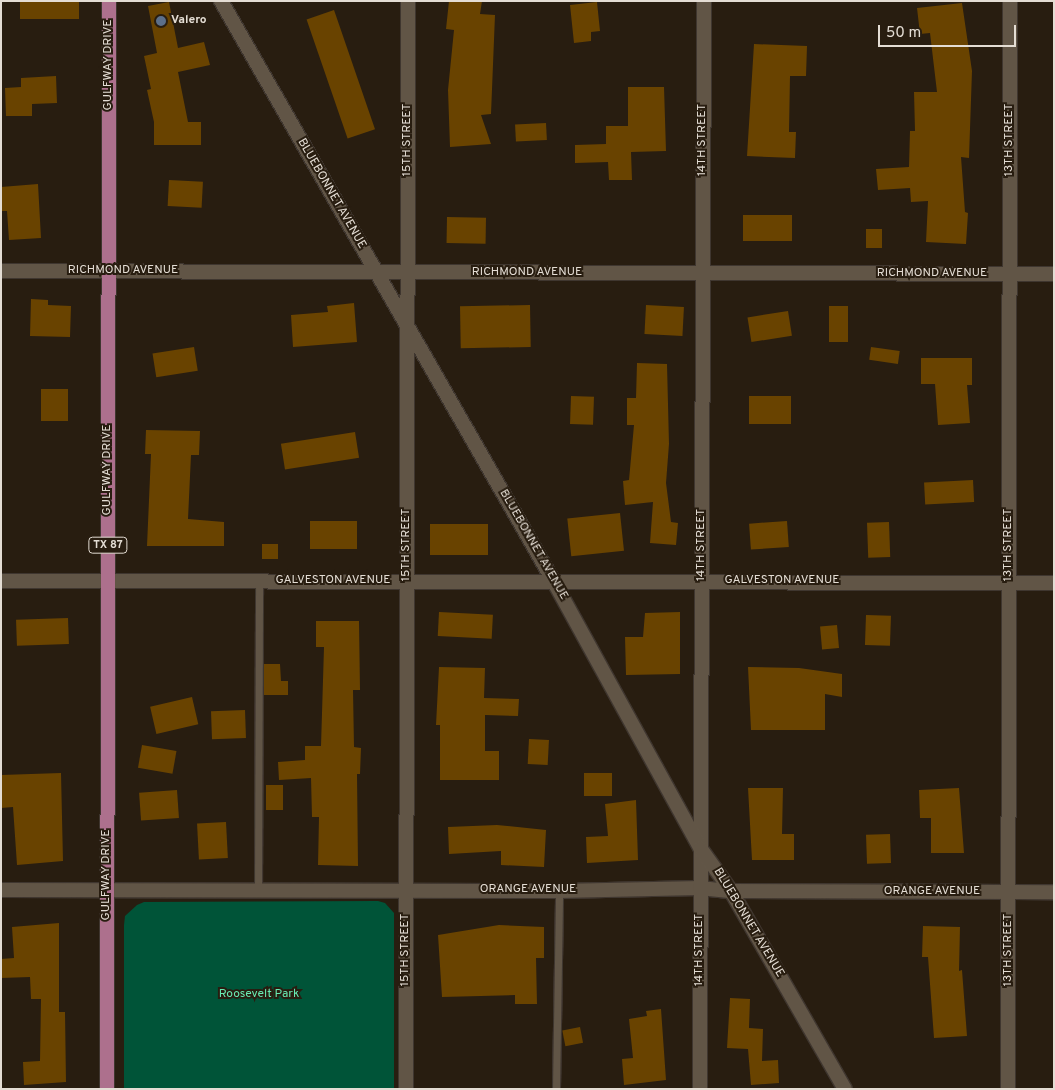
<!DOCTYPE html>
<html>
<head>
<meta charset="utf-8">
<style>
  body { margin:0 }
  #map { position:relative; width:1055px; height:1090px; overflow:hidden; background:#281d10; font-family:Overpass,sans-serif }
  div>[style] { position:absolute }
  .green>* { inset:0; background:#005438 }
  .building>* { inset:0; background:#694300; transform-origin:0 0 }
  .roads { filter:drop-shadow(1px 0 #3f362f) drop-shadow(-1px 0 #3f362f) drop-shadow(0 1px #3f362f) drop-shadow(0 -1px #3f362f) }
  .service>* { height:7px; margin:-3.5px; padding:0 3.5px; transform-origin:3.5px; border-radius:3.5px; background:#615546 }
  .minor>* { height:14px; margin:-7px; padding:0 7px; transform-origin:7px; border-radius:7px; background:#615546 }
  .tertiary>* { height:14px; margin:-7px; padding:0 7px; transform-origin:7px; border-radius:7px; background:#615546 }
  .primary>* { height:14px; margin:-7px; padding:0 7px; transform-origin:7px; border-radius:7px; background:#ad708d }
  .dots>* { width:14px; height:14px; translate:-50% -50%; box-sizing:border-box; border:2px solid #281d10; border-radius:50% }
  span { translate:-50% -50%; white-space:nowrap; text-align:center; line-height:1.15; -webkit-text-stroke:4px #281d10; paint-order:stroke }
  .shield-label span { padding:1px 4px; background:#281d10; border:1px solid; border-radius:4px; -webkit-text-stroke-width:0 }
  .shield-label { font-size:11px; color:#e4ddd4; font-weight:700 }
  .poi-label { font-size:12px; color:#e4ddd4; font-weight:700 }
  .left { translate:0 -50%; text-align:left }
  .street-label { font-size:12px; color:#e4ddd4 }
  .park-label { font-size:12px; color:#68ebb3 }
  .frame { position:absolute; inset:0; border:2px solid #e4ddd4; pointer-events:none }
  .scale { position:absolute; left:878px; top:25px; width:138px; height:22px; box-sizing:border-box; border:2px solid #e4ddd4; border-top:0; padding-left:6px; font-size:15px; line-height:18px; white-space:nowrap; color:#e4ddd4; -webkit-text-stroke:4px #281d10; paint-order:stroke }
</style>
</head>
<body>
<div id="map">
  <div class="green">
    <div style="clip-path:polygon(378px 901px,385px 903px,394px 913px,394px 1089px,124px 1089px,124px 925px,125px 916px,137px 905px,144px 902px)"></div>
  </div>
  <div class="building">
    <div style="left:20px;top:1px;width:59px;height:18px"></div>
    <div style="clip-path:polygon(449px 1px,482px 1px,480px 14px,495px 15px,491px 114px,481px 115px,491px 144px,450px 147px,448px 90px,454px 30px,446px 29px)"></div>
    <div style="clip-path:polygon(169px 2px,178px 48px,204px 42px,210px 65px,178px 72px,188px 122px,201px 122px,201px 145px,154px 145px,154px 122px,147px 90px,151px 89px,144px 56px,157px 53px,148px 6px)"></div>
    <div style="clip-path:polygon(597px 2px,600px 31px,591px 32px,591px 41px,574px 43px,570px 5px)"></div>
    <div style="clip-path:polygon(962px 3px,972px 71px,969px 158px,961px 157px,965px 212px,968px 213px,966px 244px,926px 242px,928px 201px,911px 202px,910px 188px,878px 190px,876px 169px,909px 167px,910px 131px,915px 131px,914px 92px,937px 92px,930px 33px,920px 34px,917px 8px)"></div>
    <div style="left:334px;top:10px;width:126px;height:29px;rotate:71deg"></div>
    <div style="clip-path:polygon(754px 44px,807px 46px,806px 76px,790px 76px,789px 132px,796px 132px,795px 158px,747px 156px)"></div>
    <div style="clip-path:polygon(56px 76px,57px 103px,32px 104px,32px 116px,6px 116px,5px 88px,21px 87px,21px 78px)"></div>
    <div style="clip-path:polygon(628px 87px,664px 87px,666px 151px,631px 152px,632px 180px,609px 180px,608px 162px,575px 163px,575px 145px,606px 144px,606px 126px,628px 126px)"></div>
    <div style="left:546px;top:123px;width:17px;height:31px;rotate:87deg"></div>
    <div style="left:169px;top:180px;width:34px;height:26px;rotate:3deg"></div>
    <div style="clip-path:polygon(38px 184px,41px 238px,9px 240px,7px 211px,1px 211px,1px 187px)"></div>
    <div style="left:792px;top:215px;width:26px;height:49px;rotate:90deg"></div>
    <div style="left:447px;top:217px;width:39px;height:26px;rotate:1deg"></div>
    <div style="left:866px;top:229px;width:16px;height:19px"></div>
    <div style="clip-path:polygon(31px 299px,48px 300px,48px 305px,71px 306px,70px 337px,30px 336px)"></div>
    <div style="clip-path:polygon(354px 303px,357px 342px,293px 347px,291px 315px,328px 312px,327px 306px)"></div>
    <div style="left:530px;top:305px;width:42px;height:70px;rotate:89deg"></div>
    <div style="left:646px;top:305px;width:38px;height:29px;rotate:3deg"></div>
    <div style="left:829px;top:306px;width:19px;height:36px"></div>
    <div style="left:788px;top:311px;width:25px;height:41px;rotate:81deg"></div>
    <div style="left:194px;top:347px;width:24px;height:42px;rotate:81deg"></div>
    <div style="left:871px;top:347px;width:29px;height:13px;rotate:8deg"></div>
    <div style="clip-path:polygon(921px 358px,972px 358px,972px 385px,967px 385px,970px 423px,938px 425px,935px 384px,921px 384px)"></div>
    <div style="clip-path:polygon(637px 363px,667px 364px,669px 444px,666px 483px,671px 522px,678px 523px,676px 545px,650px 543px,653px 502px,625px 505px,623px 481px,629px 480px,634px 425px,627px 425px,627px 398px,636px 398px)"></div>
    <div style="left:41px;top:389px;width:27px;height:32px"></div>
    <div style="left:571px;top:396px;width:23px;height:28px;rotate:2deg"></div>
    <div style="left:791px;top:396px;width:28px;height:42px;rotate:90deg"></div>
    <div style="clip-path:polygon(146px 430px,200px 431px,199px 455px,191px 455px,188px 519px,224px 522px,224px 546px,147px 546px,151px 454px,145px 454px)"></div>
    <div style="left:355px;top:432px;width:26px;height:75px;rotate:81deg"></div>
    <div style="left:973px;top:480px;width:22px;height:49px;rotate:87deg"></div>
    <div style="left:620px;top:513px;width:38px;height:53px;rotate:84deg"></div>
    <div style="left:310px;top:521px;width:47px;height:28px"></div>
    <div style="left:787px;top:521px;width:26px;height:38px;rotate:86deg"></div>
    <div style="left:889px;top:522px;width:35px;height:22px;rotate:88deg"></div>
    <div style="left:430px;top:524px;width:58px;height:31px"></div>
    <div style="left:262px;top:544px;width:16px;height:15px"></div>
    <div style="left:439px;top:612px;width:54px;height:24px;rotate:3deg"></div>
    <div style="clip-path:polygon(680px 612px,680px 674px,626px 675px,625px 637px,643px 637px,645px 613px)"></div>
    <div style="left:866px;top:615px;width:25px;height:30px;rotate:2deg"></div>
    <div style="left:68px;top:618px;width:26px;height:52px;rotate:88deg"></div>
    <div style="clip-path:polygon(316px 621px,359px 621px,360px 690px,353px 690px,354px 747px,361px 748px,360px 774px,357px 774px,358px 866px,318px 865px,319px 817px,312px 817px,311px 778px,279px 780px,278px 762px,305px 760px,305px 746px,321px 746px,324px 647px,316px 647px)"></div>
    <div style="left:837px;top:625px;width:23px;height:17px;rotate:85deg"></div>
    <div style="clip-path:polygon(264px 664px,280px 664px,281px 681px,288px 681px,288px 695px,264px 695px)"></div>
    <div style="clip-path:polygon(439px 667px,485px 668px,484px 698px,519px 699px,518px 716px,485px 715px,485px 751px,499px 751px,499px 780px,440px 780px,440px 725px,436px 725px)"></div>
    <div style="clip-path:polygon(748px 667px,799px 668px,842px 674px,842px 697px,825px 694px,825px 730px,751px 730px)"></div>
    <div style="left:192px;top:697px;width:28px;height:43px;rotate:77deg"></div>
    <div style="left:245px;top:710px;width:28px;height:34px;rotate:88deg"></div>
    <div style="left:529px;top:739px;width:20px;height:25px;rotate:3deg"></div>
    <div style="left:142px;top:745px;width:35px;height:23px;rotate:10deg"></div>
    <div style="clip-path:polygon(61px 773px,63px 861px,17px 865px,13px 807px,1px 808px,1px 775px)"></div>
    <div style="left:612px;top:773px;width:23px;height:28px;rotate:90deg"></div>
    <div style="left:266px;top:785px;width:17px;height:25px"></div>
    <div style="clip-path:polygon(748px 788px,783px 788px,782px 834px,794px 834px,794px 860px,752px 860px)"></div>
    <div style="clip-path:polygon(959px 788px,964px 853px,931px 853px,931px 818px,920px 818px,919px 790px)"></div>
    <div style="left:177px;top:790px;width:28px;height:38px;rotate:86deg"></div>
    <div style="clip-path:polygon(636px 800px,638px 860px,587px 863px,586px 837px,608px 836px,605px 804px)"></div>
    <div style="left:226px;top:822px;width:36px;height:29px;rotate:87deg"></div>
    <div style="clip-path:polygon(497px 825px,546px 830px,544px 867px,501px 865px,501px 851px,449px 854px,448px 827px)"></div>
    <div style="left:890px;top:834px;width:29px;height:24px;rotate:88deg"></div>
    <div style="clip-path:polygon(59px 923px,59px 1012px,65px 1012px,66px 1082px,24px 1085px,23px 1062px,40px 1061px,41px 999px,31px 999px,30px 977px,1px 978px,1px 959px,14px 958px,12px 927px)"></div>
    <div style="clip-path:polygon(499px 925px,544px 927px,544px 958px,536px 958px,537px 1004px,515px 1004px,515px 995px,442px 997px,438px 935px)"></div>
    <div style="clip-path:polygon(923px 926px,960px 927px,959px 971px,962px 970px,967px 1036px,934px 1038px,928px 957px,922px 957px)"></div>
    <div style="clip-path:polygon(730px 998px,750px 999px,749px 1028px,763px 1029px,762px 1061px,778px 1060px,779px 1083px,751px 1085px,748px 1049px,727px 1048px)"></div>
    <div style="clip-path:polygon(661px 1009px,666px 1080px,624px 1085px,622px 1059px,633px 1058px,629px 1019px,647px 1016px,646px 1011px)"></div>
    <div style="left:580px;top:1027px;width:16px;height:18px;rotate:79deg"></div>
  </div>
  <div class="roads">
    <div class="service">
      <div style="left:258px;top:891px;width:310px;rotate:-89.8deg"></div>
      <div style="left:556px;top:1089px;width:198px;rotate:-89.1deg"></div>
    </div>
    <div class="minor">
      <div style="left:1px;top:271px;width:1053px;rotate:0.16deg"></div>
      <div style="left:1px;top:581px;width:1053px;rotate:0.11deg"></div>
      <div style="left:1px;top:890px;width:558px;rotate:0.1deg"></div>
      <div style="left:559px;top:891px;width:141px;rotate:-1.2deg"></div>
      <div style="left:700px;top:888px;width:31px;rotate:6deg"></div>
      <div style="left:731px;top:891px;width:323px;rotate:0.2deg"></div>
      <div style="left:406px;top:1089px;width:1088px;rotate:-89.89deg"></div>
      <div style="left:700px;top:1089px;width:1088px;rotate:-89.79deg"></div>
      <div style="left:1008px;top:1089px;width:1088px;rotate:-89.89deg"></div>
    </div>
    <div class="tertiary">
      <div style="left:221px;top:1px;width:670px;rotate:60.18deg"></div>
      <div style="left:554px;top:582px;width:305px;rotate:61.2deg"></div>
      <div style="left:701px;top:849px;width:52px;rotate:54.5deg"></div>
      <div style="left:731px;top:891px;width:228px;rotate:60.1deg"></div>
    </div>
    <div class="primary">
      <div style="left:107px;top:1089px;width:1088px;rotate:-89.89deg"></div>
    </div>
  </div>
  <div class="dots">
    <div style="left:161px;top:21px;background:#5c6f8a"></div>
  </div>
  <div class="shield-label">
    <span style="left:108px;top:545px">TX 87</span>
  </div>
  <div class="poi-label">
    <span class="left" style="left:171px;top:21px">Valero</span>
  </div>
  <div class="street-label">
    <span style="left:109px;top:65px;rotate:-90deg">GULFWAY DRIVE</span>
    <span style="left:408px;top:140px;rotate:-90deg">15TH STREET</span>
    <span style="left:703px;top:140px;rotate:-90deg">14TH STREET</span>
    <span style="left:1010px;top:140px;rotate:-90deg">13TH STREET</span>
    <span style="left:331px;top:194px;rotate:60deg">BLUEBONNET AVENUE</span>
    <span style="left:123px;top:271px">RICHMOND AVENUE</span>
    <span style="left:527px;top:273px">RICHMOND AVENUE</span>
    <span style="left:932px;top:274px">RICHMOND AVENUE</span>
    <span style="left:108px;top:470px;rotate:-90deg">GULFWAY DRIVE</span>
    <span style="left:407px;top:545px;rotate:-90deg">15TH STREET</span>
    <span style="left:533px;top:545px;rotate:60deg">BLUEBONNET AVENUE</span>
    <span style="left:702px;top:545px;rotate:-90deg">14TH STREET</span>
    <span style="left:1009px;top:545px;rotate:-90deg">13TH STREET</span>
    <span style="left:333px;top:581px">GALVESTON AVENUE</span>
    <span style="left:782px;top:581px">GALVESTON AVENUE</span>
    <span style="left:107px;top:875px;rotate:-90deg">GULFWAY DRIVE</span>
    <span style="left:528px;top:890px">ORANGE AVENUE</span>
    <span style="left:932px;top:892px">ORANGE AVENUE</span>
    <span style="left:748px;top:923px;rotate:59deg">BLUEBONNET AVENUE</span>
    <span style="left:406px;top:950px;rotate:-90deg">15TH STREET</span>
    <span style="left:700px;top:950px;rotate:-90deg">14TH STREET</span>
    <span style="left:1009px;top:950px;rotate:-90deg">13TH STREET</span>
  </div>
  <div class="park-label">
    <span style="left:259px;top:995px">Roosevelt Park</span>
  </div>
  <div class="frame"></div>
  <div class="scale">50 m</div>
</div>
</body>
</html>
